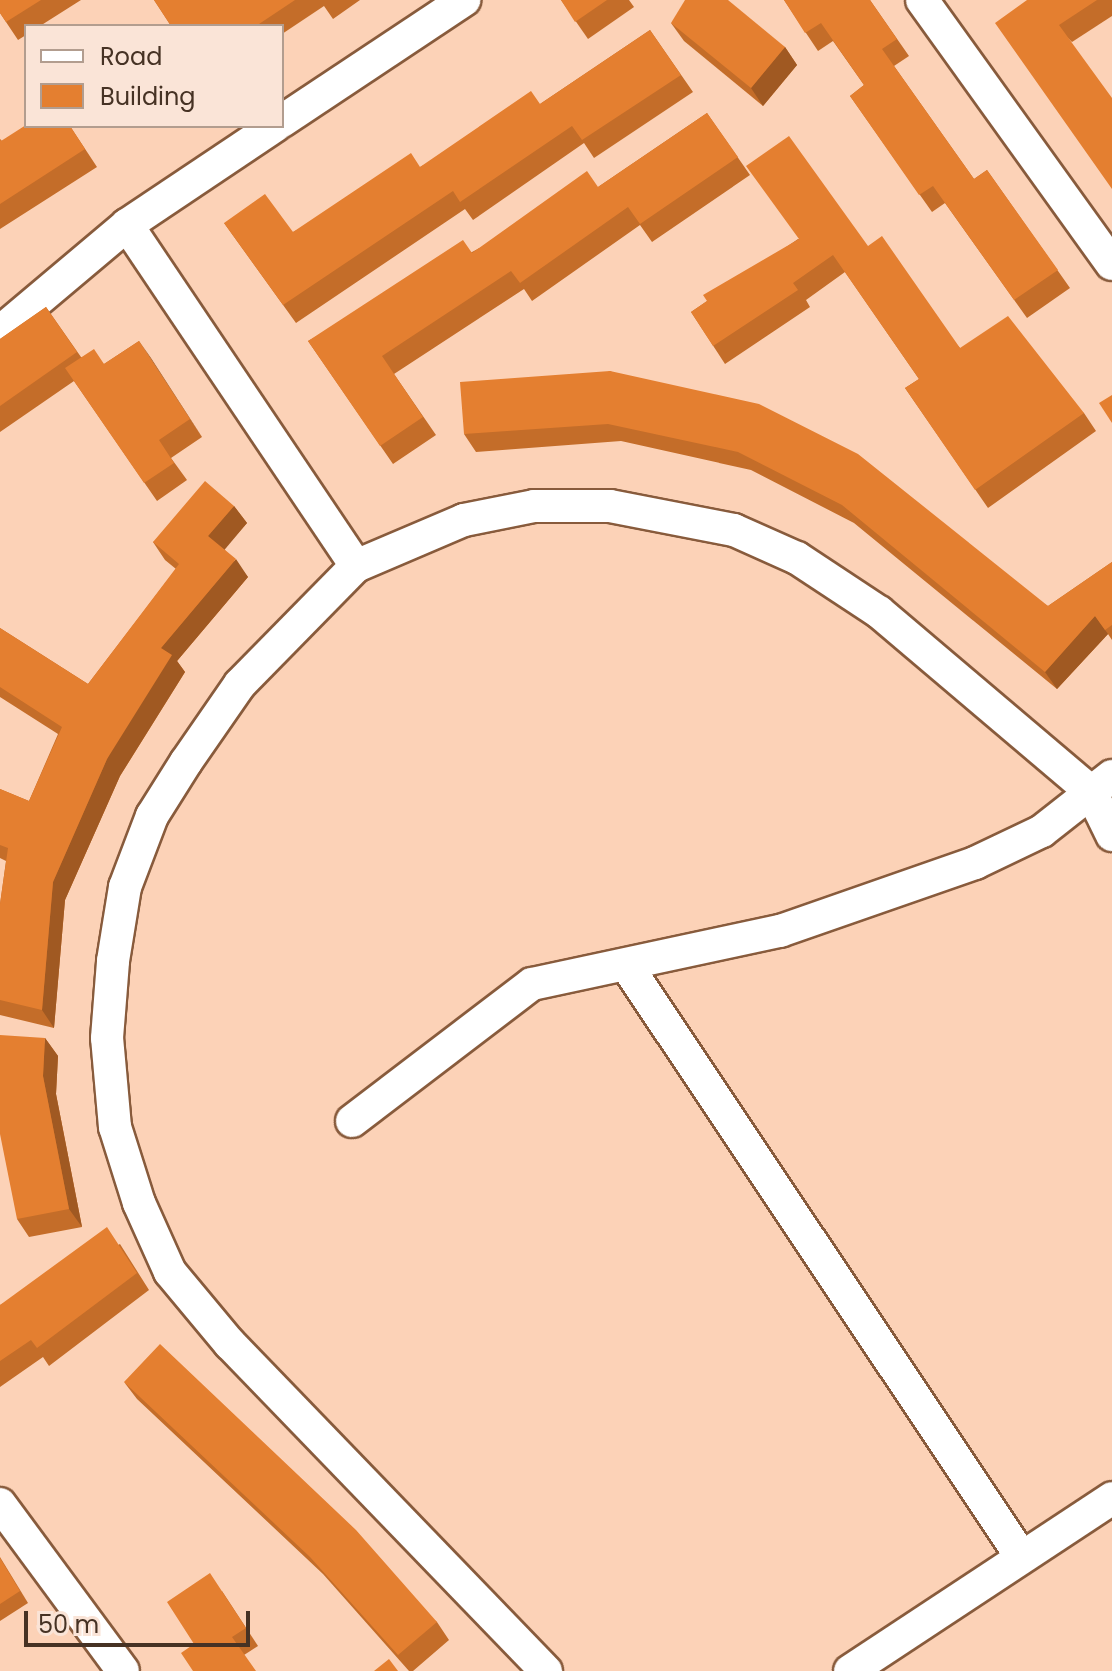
<!DOCTYPE html>
<html>
<head>
<meta charset="utf-8">
<style>
  body { margin:0 }
  #map { position:relative; width:1112px; height:1671px; overflow:hidden; background:#fcd2b7; font-family:Poppins,sans-serif }
  div>[style] { position:absolute }
  .roads { filter:drop-shadow(2px 0 #885b3c) drop-shadow(-2px 0 #885b3c) drop-shadow(0 2px #885b3c) drop-shadow(0 -2px #885b3c) }
  .street>* { height:32px; margin:-16px; padding:0 16px; transform-origin:16px; border-radius:16px; background:#fff }
  .wall>* { inset:0; background:#c46d29 }
  .shaded-wall>* { inset:0; background:#a05922 }
  .building>* { inset:0; background:#e47f30 }
  span { translate:-50% -50%; white-space:nowrap; text-align:center; line-height:1.15; -webkit-text-stroke:6px #fae4d7; paint-order:stroke }
  .legend { position:absolute; left:24px; top:24px; width:260px; height:104px; box-sizing:border-box; background:#fae4d7; border:2px solid #b29d8f; margin:0; padding:10px 14px; list-style:none; font-size:24px; color:#463224 }
  .legend li { display:flex; align-items:center; gap:16px; height:40px }
  .legend b { width:40px; border:2px solid #b29d8f }
  .scale { position:absolute; left:24px; top:1611px; width:226px; height:36px; box-sizing:border-box; border:4px solid #463224; border-top:0; padding-left:10px; font-size:24px; line-height:28px; white-space:nowrap; color:#463224; -webkit-text-stroke:6px #fae4d7; paint-order:stroke }
</style>
</head>
<body>
<div id="map">
  <div class="roads">
    <div class="street">
      <div style="left:922px;top:0;width:325px;rotate:54.3deg"></div>
      <div style="left:282px;top:121px;width:219px;rotate:-33.6deg"></div>
      <div style="left:127px;top:225px;width:411px;rotate:56.1deg"></div>
      <div style="left:0;top:332px;width:166px;rotate:-40.1deg"></div>
      <div style="left:127px;top:225px;width:178px;rotate:-33.8deg"></div>
      <div style="left:627px;top:966px;width:709px;rotate:56.27deg"></div>
      <div style="left:352px;top:1121px;width:226px;rotate:-37.3deg"></div>
      <div style="left:532px;top:984px;width:254px;rotate:-12.1deg"></div>
      <div style="left:780px;top:931px;width:207px;rotate:-19.2deg"></div>
      <div style="left:975px;top:863px;width:74px;rotate:-25.5deg"></div>
      <div style="left:1042px;top:831px;width:89px;rotate:-38.2deg"></div>
      <div style="left:0;top:1504px;width:207px;rotate:53.6deg"></div>
      <div style="left:546px;top:1671px;width:455px;rotate:-134deg"></div>
      <div style="left:230px;top:1344px;width:94px;rotate:-129.8deg"></div>
      <div style="left:170px;top:1272px;width:76px;rotate:-114.2deg"></div>
      <div style="left:139px;top:1203px;width:80px;rotate:-107.5deg"></div>
      <div style="left:115px;top:1127px;width:89px;rotate:-95.1deg"></div>
      <div style="left:107px;top:1038px;width:77px;rotate:-85.5deg"></div>
      <div style="left:113px;top:961px;width:75px;rotate:-80.8deg"></div>
      <div style="left:125px;top:887px;width:76px;rotate:-69.2deg"></div>
      <div style="left:152px;top:816px;width:64px;rotate:-57.8deg"></div>
      <div style="left:186px;top:762px;width:95px;rotate:-55.3deg"></div>
      <div style="left:240px;top:684px;width:165px;rotate:-45.5deg"></div>
      <div style="left:356px;top:566px;width:117px;rotate:-23.1deg"></div>
      <div style="left:464px;top:520px;width:71px;rotate:-11.3deg"></div>
      <div style="left:534px;top:506px;width:76px"></div>
      <div style="left:610px;top:506px;width:126px;rotate:11deg"></div>
      <div style="left:734px;top:530px;width:69px;rotate:24deg"></div>
      <div style="left:797px;top:558px;width:98px;rotate:33.4deg"></div>
      <div style="left:879px;top:612px;width:278px;rotate:40.3deg"></div>
      <div style="left:1091px;top:792px;width:48px;rotate:64deg"></div>
      <div style="left:850px;top:1671px;width:314px;rotate:-33.4deg"></div>
    </div>
  </div>
  <div class="wall">
    <div style="clip-path:polygon(0 0,81px 0,40px 26px,26px 26px,26px 35px,18px 40px,0 13px)"></div>
    <div style="clip-path:polygon(154px 0,360px 0,333px 19px,324px 6px,282px 34px,282px 26px,171px 26px)"></div>
    <div style="clip-path:polygon(561px 0,629px 0,634px 7px,588px 39px)"></div>
    <div style="clip-path:polygon(784px 0,870px 0,909px 56px,894px 66px,974px 179px,987px 170px,1070px 288px,1027px 318px,945px 203px,932px 212px,850px 96px,864px 85px,833px 41px,818px 51px)"></div>
    <div style="clip-path:polygon(1027px 0,1112px 0,1112px 16px,1072px 42px)"></div>
    <div style="clip-path:polygon(671px 23px,785px 47px,797px 65px,763px 106px,684px 41px)"></div>
    <div style="clip-path:polygon(650px 30px,693px 92px,594px 158px,584px 143px,473px 220px,465px 209px,296px 323px,224px 223px,293px 232px,420px 167px,540px 104px)"></div>
    <div style="clip-path:polygon(707px 113px,750px 175px,652px 242px,640px 225px,532px 301px,524px 289px,394px 374px,436px 435px,393px 464px,308px 341px,472px 252px,598px 187px)"></div>
    <div style="clip-path:polygon(70px 126px,97px 167px,0 229px,0 139px,2px 141px)"></div>
    <div style="clip-path:polygon(798px 239px,868px 246px,960px 348px,1084px 413px,1096px 431px,988px 508px,905px 388px,919px 379px,845px 272px,806px 300px,810px 307px,725px 364px,691px 312px)"></div>
    <div style="clip-path:polygon(46px 307px,81px 357px,104px 364px,139px 341px,202px 437px,171px 458px,187px 480px,157px 501px,74px 381px,0 432px,0 339px)"></div>
    <div style="clip-path:polygon(610px 371px,1048px 606px,1112px 562px,1112px 640px,1108px 634px,1057px 689px,854px 523px,751px 470px,621px 441px,476px 452px,464px 434px)"></div>
    <div style="clip-path:polygon(234px 506px,247px 523px,224px 549px,248px 577px,177px 661px,185px 672px,120px 776px,65px 900px,54px 1028px,0 1015px,0 904px,6px 861px,0 858px,0 789px,29px 801px,58px 734px,0 697px,0 628px,88px 684px,176px 569px,165px 560px,153px 542px)"></div>
    <div style="clip-path:polygon(45px 1038px,58px 1056px,56px 1094px,82px 1227px,29px 1237px,17px 1219px)"></div>
    <div style="clip-path:polygon(120px 1244px,149px 1290px,49px 1366px,43px 1357px,0 1387px,0 1305px)"></div>
    <div style="clip-path:polygon(124px 1382px,437px 1622px,449px 1640px,413px 1671px,409px 1671px,323px 1574px,137px 1399px)"></div>
    <div style="clip-path:polygon(0 1557px,28px 1603px,0 1621px)"></div>
    <div style="clip-path:polygon(222px 1591px,258px 1646px,244px 1655px,194px 1644px)"></div>
  </div>
  <div class="shaded-wall">
    <div style="clip-path:polygon(785px 47px,797px 65px,763px 106px,751px 88px)"></div>
    <div style="clip-path:polygon(139px 341px,151px 358px,202px 437px,190px 419px)"></div>
    <div style="clip-path:polygon(234px 506px,247px 523px,221px 554px,208px 536px)"></div>
    <div style="clip-path:polygon(236px 559px,248px 577px,177px 661px,185px 672px,120px 776px,65px 900px,54px 1028px,42px 1010px,53px 882px,107px 759px,161px 648px)"></div>
    <div style="clip-path:polygon(1095px 616px,1108px 634px,1057px 689px,1045px 672px)"></div>
    <div style="clip-path:polygon(45px 1038px,58px 1056px,56px 1094px,82px 1227px,69px 1209px,43px 1076px)"></div>
  </div>
  <div class="building">
    <div style="clip-path:polygon(0 0,41px 0,6px 22px,0 13px)"></div>
    <div style="clip-path:polygon(154px 0,295px 0,256px 26px,171px 26px)"></div>
    <div style="clip-path:polygon(561px 0,607px 0,575px 22px)"></div>
    <div style="clip-path:polygon(685px 0,728px 0,785px 47px,751px 88px,671px 23px)"></div>
    <div style="clip-path:polygon(784px 0,870px 0,897px 39px,882px 49px,974px 179px,987px 170px,1058px 270px,1014px 300px,933px 186px,919px 195px,850px 96px,864px 85px,821px 23px,805px 33px)"></div>
    <div style="clip-path:polygon(1027px 0,1097px 0,1059px 25px,1112px 98px,1112px 189px,995px 23px)"></div>
    <div style="clip-path:polygon(650px 30px,681px 75px,582px 140px,572px 126px,460px 202px,453px 191px,283px 305px,224px 223px,265px 194px,293px 232px,411px 153px,420px 167px,531px 91px,540px 104px)"></div>
    <div style="clip-path:polygon(707px 113px,738px 157px,640px 224px,628px 207px,520px 283px,511px 271px,382px 356px,423px 417px,380px 446px,308px 341px,463px 240px,472px 253px,587px 171px,598px 187px)"></div>
    <div style="clip-path:polygon(26px 125px,70px 126px,85px 149px,0 204px,0 139px,1px 141px)"></div>
    <div style="clip-path:polygon(789px 136px,868px 246px,882px 236px,960px 348px,1008px 316px,1084px 413px,975px 490px,905px 388px,919px 379px,833px 255px,793px 283px,798px 290px,713px 346px,691px 312px,707px 301px,703px 295px,799px 239px,746px 166px)"></div>
    <div style="clip-path:polygon(46px 307px,77px 352px,0 406px,0 339px)"></div>
    <div style="clip-path:polygon(139px 341px,190px 419px,159px 440px,174px 463px,144px 483px,65px 368px,94px 349px,104px 364px)"></div>
    <div style="clip-path:polygon(610px 371px,759px 404px,858px 454px,1048px 606px,1112px 562px,1112px 625px,1105px 630px,1095px 616px,1045px 672px,842px 505px,738px 452px,608px 424px,464px 434px,460px 382px)"></div>
    <div style="clip-path:polygon(1112px 395px,1112px 423px,1099px 403px)"></div>
    <div style="clip-path:polygon(205px 481px,234px 506px,208px 536px,236px 559px,161px 648px,172px 655px,107px 759px,53px 882px,42px 1010px,0 1000px,0 904px,8px 848px,0 845px,0 789px,29px 801px,62px 727px,0 687px,0 628px,88px 684px,179px 564px,153px 542px)"></div>
    <div style="clip-path:polygon(0 1035px,45px 1038px,43px 1076px,69px 1209px,17px 1219px,0 1134px)"></div>
    <div style="clip-path:polygon(107px 1227px,137px 1273px,37px 1348px,31px 1340px,0 1361px,0 1305px)"></div>
    <div style="clip-path:polygon(160px 1344px,356px 1530px,437px 1622px,398px 1655px,310px 1557px,124px 1382px)"></div>
    <div style="clip-path:polygon(0 1558px,20px 1591px,0 1604px)"></div>
    <div style="clip-path:polygon(210px 1573px,246px 1628px,232px 1637px,256px 1671px,193px 1671px,181px 1653px,194px 1644px,167px 1602px)"></div>
    <div style="clip-path:polygon(389px 1659px,398px 1671px,374px 1671px)"></div>
  </div>
  <ul class="legend">
  <li><b style="height:10px;background:#fff"></b>Road</li>
  <li><b style="height:22px;background:#e47f30"></b>Building</li>
  </ul>
  <div class="scale">50 m</div>
</div>
</body>
</html>
